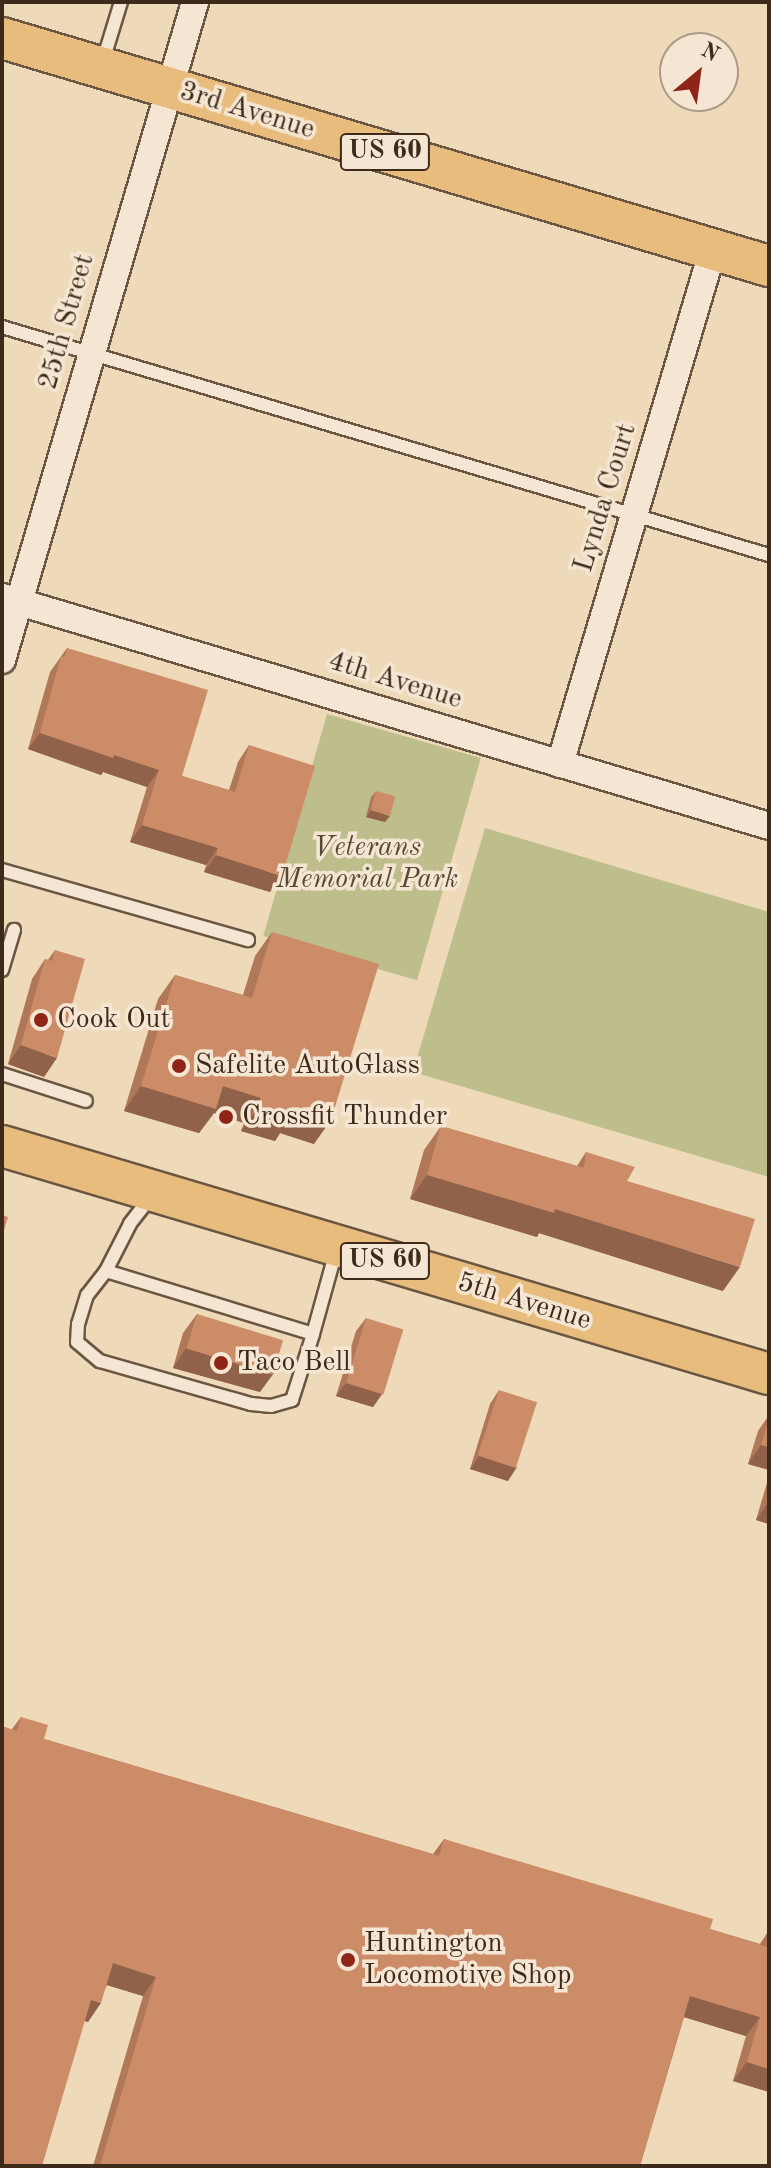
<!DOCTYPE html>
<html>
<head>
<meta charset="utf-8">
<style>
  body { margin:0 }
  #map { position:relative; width:771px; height:2168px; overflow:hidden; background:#eed9b9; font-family:"Old Standard TT",serif }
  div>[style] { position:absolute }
  .green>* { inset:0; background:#bdbe8c; transform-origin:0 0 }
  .roads { filter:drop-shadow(2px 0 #6a5642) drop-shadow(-2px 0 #6a5642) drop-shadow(0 2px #6a5642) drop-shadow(0 -2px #6a5642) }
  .service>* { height:12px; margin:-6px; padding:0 6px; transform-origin:6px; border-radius:6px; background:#f4e6d2 }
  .minor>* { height:26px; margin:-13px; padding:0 13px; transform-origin:13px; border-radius:13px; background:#f4e6d2 }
  .primary>* { height:40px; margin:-20px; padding:0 20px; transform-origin:20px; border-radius:20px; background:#e7bc7c }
  .wall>* { inset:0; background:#b07859 }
  .shaded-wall>* { inset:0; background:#906249 }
  .building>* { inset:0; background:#cd8c68; transform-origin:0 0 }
  .dots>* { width:22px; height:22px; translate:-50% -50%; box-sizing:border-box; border:4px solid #f4e6d2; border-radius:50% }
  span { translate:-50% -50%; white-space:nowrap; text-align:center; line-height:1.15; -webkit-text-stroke:7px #f4e6d2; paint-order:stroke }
  .shield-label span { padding:2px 6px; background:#f4e6d2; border:2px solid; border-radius:6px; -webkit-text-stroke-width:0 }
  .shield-label { font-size:26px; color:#3e2a1a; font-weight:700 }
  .street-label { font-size:28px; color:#3e2a1a }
  .park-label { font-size:28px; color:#574831; font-style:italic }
  .poi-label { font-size:28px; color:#3e2a1a }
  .left { translate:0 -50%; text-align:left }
  .frame { position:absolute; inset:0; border:4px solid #3e2a1a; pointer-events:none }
  .north { position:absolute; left:659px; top:32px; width:80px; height:80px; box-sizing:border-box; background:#f4e6d2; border:2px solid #ab9b88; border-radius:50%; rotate:29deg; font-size:22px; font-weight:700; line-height:32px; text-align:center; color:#3e2a1a }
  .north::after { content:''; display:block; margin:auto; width:28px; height:36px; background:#8f2418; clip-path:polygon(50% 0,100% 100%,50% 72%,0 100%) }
</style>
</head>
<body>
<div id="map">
  <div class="green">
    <div style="left:327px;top:714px;width:160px;height:231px;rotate:16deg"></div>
    <div style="clip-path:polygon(485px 828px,769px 912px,769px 1177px,413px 1072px)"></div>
  </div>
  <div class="roads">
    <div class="service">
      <div style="left:102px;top:64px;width:65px;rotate:-73deg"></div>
      <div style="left:2px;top:327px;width:800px;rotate:16.56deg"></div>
      <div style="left:2px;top:870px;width:256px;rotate:15.9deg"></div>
      <div style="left:2px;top:970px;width:42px;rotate:-73.3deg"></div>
      <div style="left:2px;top:1074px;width:88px;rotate:17.8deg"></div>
      <div style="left:150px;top:1198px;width:33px;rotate:128deg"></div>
      <div style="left:130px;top:1224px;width:53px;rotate:117.1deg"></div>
      <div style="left:106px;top:1271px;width:216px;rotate:16.9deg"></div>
      <div style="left:313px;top:1334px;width:86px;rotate:-74.5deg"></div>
      <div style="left:106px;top:1271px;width:31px;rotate:128deg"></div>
      <div style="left:87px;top:1295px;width:30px;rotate:107deg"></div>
      <div style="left:78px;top:1324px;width:18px;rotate:93deg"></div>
      <div style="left:77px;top:1342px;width:30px;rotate:40deg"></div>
      <div style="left:100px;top:1361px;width:157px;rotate:15.9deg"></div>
      <div style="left:251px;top:1404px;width:20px;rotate:6deg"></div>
      <div style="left:271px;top:1406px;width:22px;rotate:-16deg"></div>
      <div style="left:292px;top:1400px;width:69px;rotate:-72.3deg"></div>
    </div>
    <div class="minor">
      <div style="left:2px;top:597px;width:800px;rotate:16.62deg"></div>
      <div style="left:2px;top:660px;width:686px;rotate:-73.65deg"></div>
      <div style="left:560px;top:764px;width:537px;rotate:-73.45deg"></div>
    </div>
    <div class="primary">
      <div style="left:2px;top:38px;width:800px;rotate:16.56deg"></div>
      <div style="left:2px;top:1146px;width:800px;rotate:16.56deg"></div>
    </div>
  </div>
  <div class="wall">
    <div style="clip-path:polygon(67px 648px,182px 776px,229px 790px,238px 762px,249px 745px,270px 892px,204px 872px,206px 865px,130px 842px,147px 787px,103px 772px,101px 775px,28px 749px,50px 672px)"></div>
    <div style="clip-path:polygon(376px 791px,385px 822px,366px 817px,371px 797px)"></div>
    <div style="clip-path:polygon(272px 932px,314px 1144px,280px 1133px,275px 1141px,241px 1131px,244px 1123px,214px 1113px,199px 1133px,124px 1111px,158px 999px,175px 975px,243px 995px,255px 956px)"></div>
    <div style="clip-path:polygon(55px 950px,44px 1077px,8px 1064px,32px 979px,45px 959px,48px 960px)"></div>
    <div style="clip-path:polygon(441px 1126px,577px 1166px,586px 1152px,627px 1181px,723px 1291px,539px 1233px,537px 1237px,410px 1199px,424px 1150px)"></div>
    <div style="clip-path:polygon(197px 1314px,260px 1392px,173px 1368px,183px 1333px)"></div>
    <div style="clip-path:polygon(366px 1318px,382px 1394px,373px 1407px,336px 1396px,356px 1331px)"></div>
    <div style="clip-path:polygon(499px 1390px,508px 1481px,470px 1469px,490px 1404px)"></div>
    <div style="clip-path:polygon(769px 1415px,769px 1470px,748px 1464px,758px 1431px)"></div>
    <div style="clip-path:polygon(769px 1476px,769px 1524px,756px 1520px)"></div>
    <div style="clip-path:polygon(21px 1717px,44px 1739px,433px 1854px,444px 1839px,710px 1929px,760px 1944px,769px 1930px,769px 2092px,733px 2081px,746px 2036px,684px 2017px,640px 2166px,93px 2166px,143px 1996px,107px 1985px,88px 2022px,85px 2021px,12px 1729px)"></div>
  </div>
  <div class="shaded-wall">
    <div style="clip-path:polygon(40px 733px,114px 755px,159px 770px,147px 787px,103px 772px,101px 775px,28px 749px)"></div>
    <div style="clip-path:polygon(371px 810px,390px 816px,385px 822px,366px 817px)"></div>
    <div style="clip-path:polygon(142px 825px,218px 848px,206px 865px,130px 842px)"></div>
    <div style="clip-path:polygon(216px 855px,282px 876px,270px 892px,204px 872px)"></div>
    <div style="clip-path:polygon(21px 1045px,57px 1058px,44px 1077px,8px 1064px)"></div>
    <div style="clip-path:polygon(141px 1086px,223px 1086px,261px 1098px,244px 1123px,214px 1113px,199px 1133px,124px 1111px)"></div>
    <div style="clip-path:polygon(258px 1107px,294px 1108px,331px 1120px,314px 1144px,280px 1133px,275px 1141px,241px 1131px)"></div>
    <div style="clip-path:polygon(427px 1175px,555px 1209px,740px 1267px,723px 1291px,539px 1233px,537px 1237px,410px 1199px)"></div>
    <div style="clip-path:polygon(186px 1348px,274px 1373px,260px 1392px,173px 1368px)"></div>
    <div style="clip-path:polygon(346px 1383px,382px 1394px,373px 1407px,336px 1396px)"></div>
    <div style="clip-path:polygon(761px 1445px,769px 1447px,769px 1470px,748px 1464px)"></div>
    <div style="clip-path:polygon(479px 1456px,517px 1467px,508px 1481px,470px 1469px)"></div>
    <div style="clip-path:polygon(769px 1501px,769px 1524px,756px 1520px)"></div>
    <div style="clip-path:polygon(113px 1963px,156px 1977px,143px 1996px,100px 1983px)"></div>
    <div style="clip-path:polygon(690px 1996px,760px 2017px,746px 2036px,677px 2015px)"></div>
    <div style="clip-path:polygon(91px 2000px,101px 2003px,88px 2022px,78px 2019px)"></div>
    <div style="clip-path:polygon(747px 2062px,769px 2069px,769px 2092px,733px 2081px)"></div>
  </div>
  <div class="building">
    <div style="clip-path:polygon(67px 648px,208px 690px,182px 776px,235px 792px,249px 745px,315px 766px,282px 876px,216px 855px,218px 848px,142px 825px,159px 770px,114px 755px,113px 758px,40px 733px,61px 656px,65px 657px)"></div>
    <div style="left:376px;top:791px;width:20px;height:20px;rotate:15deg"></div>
    <div style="clip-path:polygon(272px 932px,379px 964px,331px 1120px,294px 1108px,292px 1116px,258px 1107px,261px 1098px,223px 1086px,216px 1109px,141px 1086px,175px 975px,252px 998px)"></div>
    <div style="clip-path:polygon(55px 950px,85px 959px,57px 1058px,21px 1045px,45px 959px,52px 961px)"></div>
    <div style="clip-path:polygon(441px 1126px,584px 1168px,586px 1152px,635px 1167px,627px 1181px,755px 1219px,740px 1267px,555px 1209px,554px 1213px,427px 1175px)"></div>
    <div style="clip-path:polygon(2px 1215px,8px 1217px,2px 1237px)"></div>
    <div style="left:197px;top:1314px;width:90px;height:36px;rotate:17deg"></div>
    <div style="left:366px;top:1318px;width:39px;height:68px;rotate:17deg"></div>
    <div style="left:499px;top:1390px;width:40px;height:69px;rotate:18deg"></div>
    <div style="clip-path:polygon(769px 1419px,769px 1447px,761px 1445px)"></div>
    <div style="clip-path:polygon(21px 1717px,48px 1725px,44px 1739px,439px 1856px,444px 1839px,713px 1919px,710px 1929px,767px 1947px,769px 1939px,769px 2069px,747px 2062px,760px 2017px,690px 1996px,640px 2166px,100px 2166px,156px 1977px,113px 1963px,101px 2003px,91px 2000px,42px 2166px,2px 2166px,2px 1726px,17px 1731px)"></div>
  </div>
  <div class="dots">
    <div style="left:41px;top:1020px;background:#8f2418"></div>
    <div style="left:179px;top:1066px;background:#8f2418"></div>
    <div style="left:226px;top:1117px;background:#8f2418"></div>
    <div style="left:221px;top:1363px;background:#8f2418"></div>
    <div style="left:348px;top:1960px;background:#8f2418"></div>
  </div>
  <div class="shield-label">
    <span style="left:385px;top:152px">US 60</span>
    <span style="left:385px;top:1261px">US 60</span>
  </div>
  <div class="street-label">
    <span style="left:247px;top:111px;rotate:17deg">3rd Avenue</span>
    <span style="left:67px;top:322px;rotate:-74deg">25th Street</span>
    <span style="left:606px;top:498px;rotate:-73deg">Lynda Court</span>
    <span style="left:395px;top:681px;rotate:17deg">4th Avenue</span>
    <span style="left:524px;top:1302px;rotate:17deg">5th Avenue</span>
  </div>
  <div class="park-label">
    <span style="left:367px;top:864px">Veterans<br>Memorial Park</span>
  </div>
  <div class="poi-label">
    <span class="left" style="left:57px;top:1020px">Cook Out</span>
    <span class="left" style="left:195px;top:1066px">Safelite AutoGlass</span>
    <span class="left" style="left:242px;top:1117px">Crossfit Thunder</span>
    <span class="left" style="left:237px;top:1363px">Taco Bell</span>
    <span class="left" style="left:364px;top:1960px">Huntington<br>Locomotive Shop</span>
  </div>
  <div class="frame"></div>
  <div class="north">N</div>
</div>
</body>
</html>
